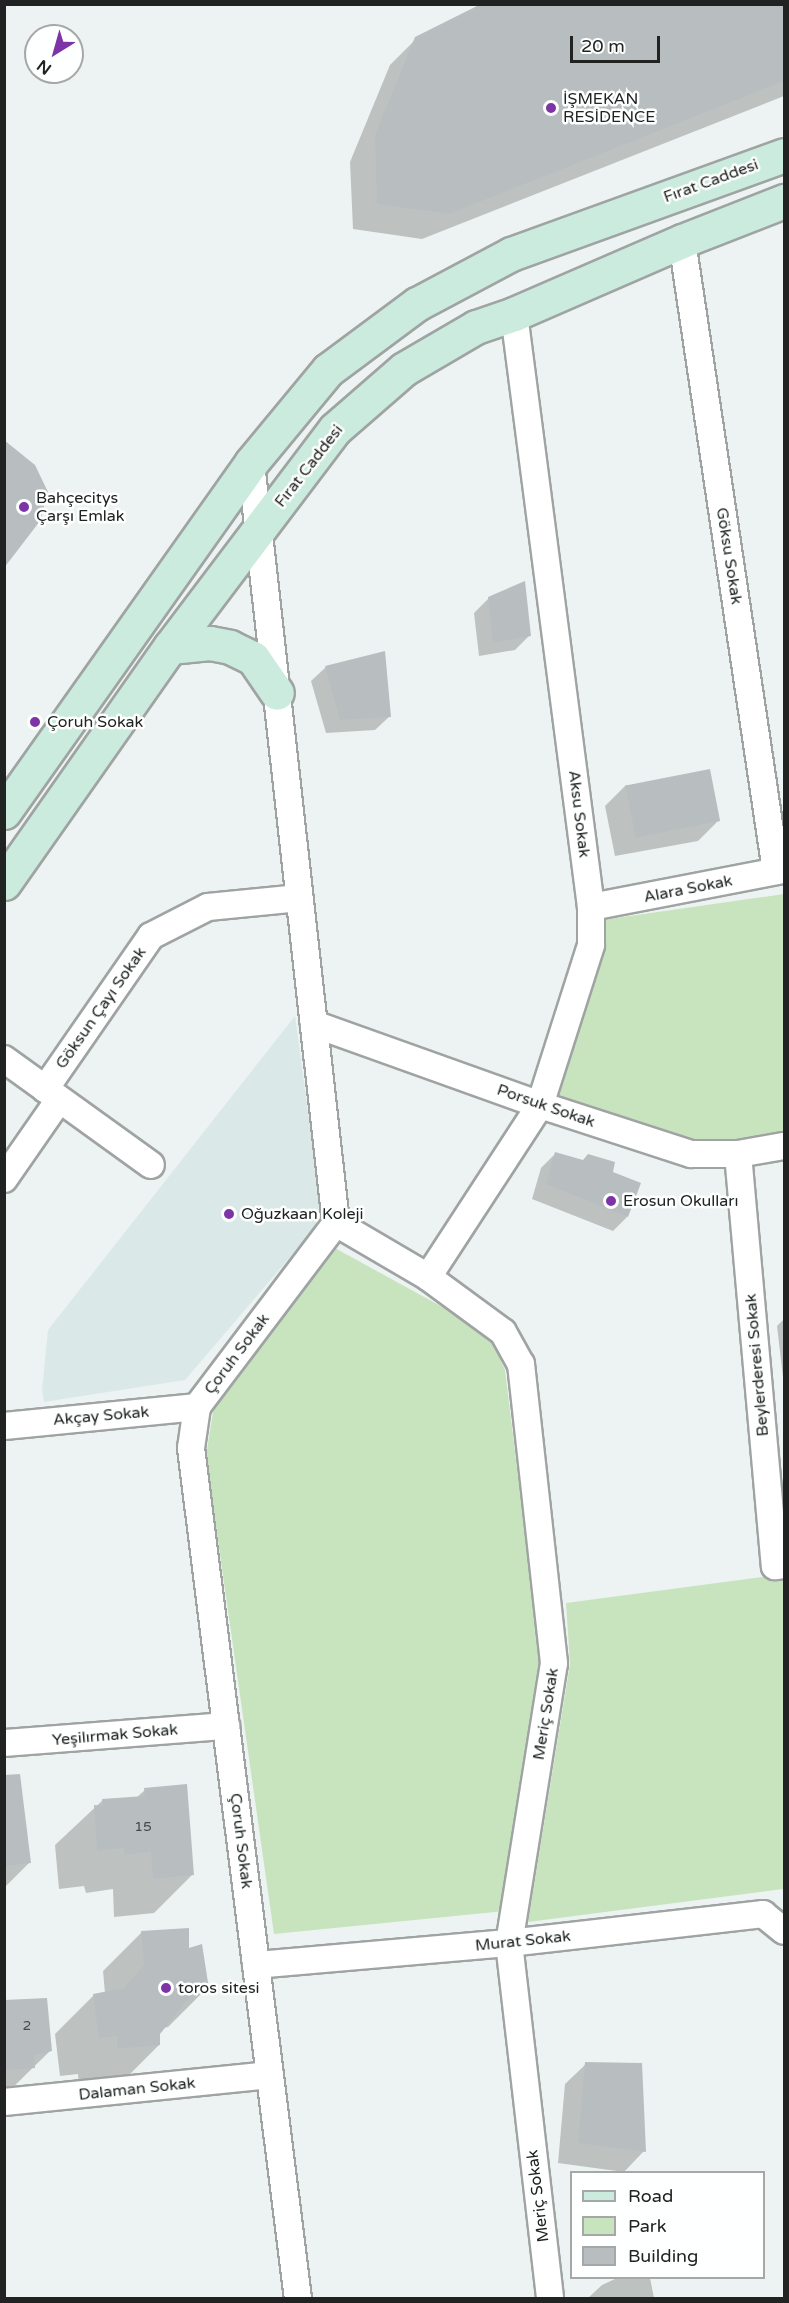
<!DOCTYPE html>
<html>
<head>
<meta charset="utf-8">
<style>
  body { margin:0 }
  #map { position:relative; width:789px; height:2303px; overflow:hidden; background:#edf3f2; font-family:"Varela Round",sans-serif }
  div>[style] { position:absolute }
  .built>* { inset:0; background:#dae9e7 }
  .green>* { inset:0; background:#c8e4bf }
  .shadow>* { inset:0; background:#0003 }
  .building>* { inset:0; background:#b8bebf; transform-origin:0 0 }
  .roads { filter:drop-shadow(2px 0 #9fa4a3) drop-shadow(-2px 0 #9fa4a3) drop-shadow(0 2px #9fa4a3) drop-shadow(0 -2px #9fa4a3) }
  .minor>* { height:26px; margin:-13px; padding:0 13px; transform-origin:13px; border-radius:13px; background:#fff }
  .secondary>* { height:33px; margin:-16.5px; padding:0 16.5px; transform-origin:16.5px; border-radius:16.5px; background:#caebdd }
  .dots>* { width:16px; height:16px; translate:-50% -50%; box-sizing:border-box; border:3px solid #feffff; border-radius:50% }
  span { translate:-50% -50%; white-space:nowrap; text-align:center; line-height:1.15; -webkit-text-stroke:5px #feffff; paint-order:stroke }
  .number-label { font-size:14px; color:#474a49 }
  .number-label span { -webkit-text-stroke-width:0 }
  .poi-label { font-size:16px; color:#212322 }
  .left { translate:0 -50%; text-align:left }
  .street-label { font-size:16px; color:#212322 }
  .frame { position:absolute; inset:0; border:6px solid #212322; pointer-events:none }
  .legend { position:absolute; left:570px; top:2171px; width:195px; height:108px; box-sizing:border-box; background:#feffff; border:2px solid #a6a7a7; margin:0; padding:8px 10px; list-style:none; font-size:18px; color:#212322 }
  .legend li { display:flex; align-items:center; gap:12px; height:30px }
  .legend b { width:30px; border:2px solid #a6a7a7 }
  .north { position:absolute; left:24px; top:24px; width:60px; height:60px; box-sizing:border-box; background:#feffff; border:2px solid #a6a7a7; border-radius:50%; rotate:217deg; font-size:16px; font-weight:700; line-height:24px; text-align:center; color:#212322 }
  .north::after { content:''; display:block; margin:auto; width:21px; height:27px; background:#7d34a6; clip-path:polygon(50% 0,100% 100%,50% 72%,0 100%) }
  .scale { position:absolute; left:570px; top:36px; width:90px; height:27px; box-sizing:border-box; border:3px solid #212322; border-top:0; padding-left:8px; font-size:18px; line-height:21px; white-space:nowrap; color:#212322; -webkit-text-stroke:4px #feffff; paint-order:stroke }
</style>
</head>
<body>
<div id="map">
  <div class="built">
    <div style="clip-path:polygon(295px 1016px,320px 1200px,315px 1228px,185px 1380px,44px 1402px,42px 1390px,48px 1330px)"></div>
  </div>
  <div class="green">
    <div style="clip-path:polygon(784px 894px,784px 1135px,692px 1148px,553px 1098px,595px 921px)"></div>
    <div style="clip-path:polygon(333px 1247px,488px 1332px,505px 1370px,542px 1671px,505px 1911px,274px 1934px,206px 1456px,214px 1406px)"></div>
    <div style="clip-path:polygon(784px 1574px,784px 1892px,783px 1889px,528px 1922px,570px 1664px,566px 1603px)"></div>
  </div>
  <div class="shadow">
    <div style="clip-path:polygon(484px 4px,784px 4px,784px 96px,422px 239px,353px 229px,350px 162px,390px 65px,416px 39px)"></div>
    <div style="clip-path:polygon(489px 598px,529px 636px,515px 650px,479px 656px,474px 613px)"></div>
    <div style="clip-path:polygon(326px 667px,390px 716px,375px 730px,326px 733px,311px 681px)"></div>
    <div style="clip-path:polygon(626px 785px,718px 821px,698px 841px,615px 856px,605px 806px)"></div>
    <div style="clip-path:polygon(555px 1154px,611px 1173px,627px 1217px,613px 1231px,532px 1199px,541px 1168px)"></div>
    <div style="clip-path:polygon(784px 1319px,784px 1386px,777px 1326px)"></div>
    <div style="clip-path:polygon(784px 1411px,784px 1441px,783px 1413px)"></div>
    <div style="clip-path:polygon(145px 1790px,193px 1874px,154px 1913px,114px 1917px,113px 1889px,86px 1893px,84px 1886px,59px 1889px,55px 1845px,103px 1800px,136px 1798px)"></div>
    <div style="clip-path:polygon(4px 1813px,29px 1863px,4px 1888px)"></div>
    <div style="clip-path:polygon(142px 1932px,188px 1949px,207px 1988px,168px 2027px,163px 2028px,159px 2033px,159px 2045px,120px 2084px,79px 2087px,78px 2074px,60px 2076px,55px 2034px,94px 1995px,105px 1993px,103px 1971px)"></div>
    <div style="clip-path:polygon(4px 2002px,50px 2051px,4px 2096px)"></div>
    <div style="clip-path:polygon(586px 2064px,644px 2151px,624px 2172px,558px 2163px,565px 2084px)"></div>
    <div style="clip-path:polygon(617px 2278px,650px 2278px,654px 2298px,588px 2298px,602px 2285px)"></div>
  </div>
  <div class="building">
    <div style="clip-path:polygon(481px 4px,784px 4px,784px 81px,449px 214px,377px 204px,375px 135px,415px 37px)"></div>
    <div style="clip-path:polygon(4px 440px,35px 465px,48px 492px,40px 521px,4px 568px)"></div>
    <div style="clip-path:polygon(525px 581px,531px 636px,493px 643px,488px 597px)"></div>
    <div style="clip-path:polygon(385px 651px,391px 717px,340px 720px,325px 666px)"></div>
    <div style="left:710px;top:769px;width:53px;height:86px;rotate:79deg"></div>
    <div style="clip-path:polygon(555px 1152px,583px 1160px,588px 1154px,615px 1162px,613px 1172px,641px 1183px,628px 1217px,546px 1184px)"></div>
    <div style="clip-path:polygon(20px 1774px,31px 1863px,4px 1866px,4px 1775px)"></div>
    <div style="clip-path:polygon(187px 1784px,194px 1875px,153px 1879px,151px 1851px,125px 1855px,123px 1848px,97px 1851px,94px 1805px,103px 1806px,102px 1799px,145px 1796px,144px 1788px)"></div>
    <div style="clip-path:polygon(189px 1928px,189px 1948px,202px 1944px,209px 1989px,194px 1992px,160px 2034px,160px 2045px,117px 2049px,117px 2036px,99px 2038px,93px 1994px,124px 1988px,144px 1965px,141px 1931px)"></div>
    <div style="clip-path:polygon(47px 1998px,52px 2051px,34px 2055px,35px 2068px,4px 2070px,4px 2000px)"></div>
    <div style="clip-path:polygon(585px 2062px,642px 2063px,646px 2152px,578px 2143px)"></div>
  </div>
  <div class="roads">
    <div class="minor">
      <div style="left:682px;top:241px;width:637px;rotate:81.51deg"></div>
      <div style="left:251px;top:463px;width:765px;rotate:83.62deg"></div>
      <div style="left:336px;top:1223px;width:231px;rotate:127.1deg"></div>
      <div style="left:197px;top:1407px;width:41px;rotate:98.3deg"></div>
      <div style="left:191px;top:1448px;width:857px;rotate:82.83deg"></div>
      <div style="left:591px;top:907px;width:197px;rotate:-10.9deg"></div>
      <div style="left:314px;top:1024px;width:240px;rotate:19.7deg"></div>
      <div style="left:540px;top:1105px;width:159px;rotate:18deg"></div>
      <div style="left:691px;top:1154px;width:47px"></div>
      <div style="left:738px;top:1154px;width:47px;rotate:-9.9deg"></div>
      <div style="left:4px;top:1059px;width:181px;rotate:35.8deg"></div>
      <div style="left:45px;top:1089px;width:186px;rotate:-55.3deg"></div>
      <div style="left:151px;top:936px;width:64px;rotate:-27deg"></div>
      <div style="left:208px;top:907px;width:92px;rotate:-5.6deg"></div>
      <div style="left:738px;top:1154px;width:414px;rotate:84.9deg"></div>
      <div style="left:775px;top:1566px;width:9px;rotate:-6deg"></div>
      <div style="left:4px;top:1179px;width:96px;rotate:-55.2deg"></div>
      <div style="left:336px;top:1223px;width:107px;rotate:30.4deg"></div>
      <div style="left:428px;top:1277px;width:93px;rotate:36.3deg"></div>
      <div style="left:503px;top:1332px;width:37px;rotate:61deg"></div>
      <div style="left:521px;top:1364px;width:301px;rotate:83.7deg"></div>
      <div style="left:554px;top:1663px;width:284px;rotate:99.1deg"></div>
      <div style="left:509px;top:1943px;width:357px;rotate:83.4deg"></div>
      <div style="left:428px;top:1277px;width:205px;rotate:-56.9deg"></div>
      <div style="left:540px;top:1105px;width:168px;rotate:-72.3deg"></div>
      <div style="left:591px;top:945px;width:38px;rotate:-90deg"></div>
      <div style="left:591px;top:907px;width:598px;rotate:-97.4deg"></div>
      <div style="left:4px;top:1426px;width:194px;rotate:-5.6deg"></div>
      <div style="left:4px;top:1743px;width:223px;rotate:-4.4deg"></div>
      <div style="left:256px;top:1965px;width:254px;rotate:-5deg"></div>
      <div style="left:509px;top:1943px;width:256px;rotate:-6.5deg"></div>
      <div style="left:763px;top:1914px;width:27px;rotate:39deg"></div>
      <div style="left:4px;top:2102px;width:267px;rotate:-5.8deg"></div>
    </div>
    <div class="secondary">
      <div style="left:170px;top:647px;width:40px;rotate:-5.7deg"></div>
      <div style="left:210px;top:643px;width:20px;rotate:11deg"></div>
      <div style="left:230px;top:647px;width:25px;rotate:26deg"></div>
      <div style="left:253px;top:658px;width:42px;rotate:55.6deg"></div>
      <div style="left:4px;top:812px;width:428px;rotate:-54.7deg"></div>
      <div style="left:251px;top:463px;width:121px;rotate:-50.4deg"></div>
      <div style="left:328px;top:370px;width:111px;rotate:-36.6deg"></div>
      <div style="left:417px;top:304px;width:106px;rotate:-28deg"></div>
      <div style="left:511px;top:254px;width:290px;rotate:-19.9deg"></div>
      <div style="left:4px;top:883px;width:289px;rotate:-54.9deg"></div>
      <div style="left:170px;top:647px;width:273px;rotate:-52.9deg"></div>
      <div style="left:335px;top:429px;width:91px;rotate:-41deg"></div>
      <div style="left:404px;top:369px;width:83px;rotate:-30.3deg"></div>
      <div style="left:476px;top:327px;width:40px;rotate:-18.9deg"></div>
      <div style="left:514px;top:314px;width:183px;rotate:-23.5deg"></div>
      <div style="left:682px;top:241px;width:110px;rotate:-21.4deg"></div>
    </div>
  </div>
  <div class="dots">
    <div style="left:551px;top:108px;background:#7d34a6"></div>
    <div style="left:24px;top:507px;background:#7d34a6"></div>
    <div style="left:35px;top:722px;background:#7d34a6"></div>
    <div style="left:611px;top:1201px;background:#7d34a6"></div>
    <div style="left:229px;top:1214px;background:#7d34a6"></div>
    <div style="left:166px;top:1988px;background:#7d34a6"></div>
  </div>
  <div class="number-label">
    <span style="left:143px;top:1827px">15</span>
    <span style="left:27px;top:2026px">2</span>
  </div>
  <div class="poi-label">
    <span class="left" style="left:563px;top:108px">İŞMEKAN<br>RESİDENCE</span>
    <span class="left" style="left:36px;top:507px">Bahçecitys<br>Çarşı Emlak</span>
    <span class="left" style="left:47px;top:722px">Çoruh Sokak</span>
    <span class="left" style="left:623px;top:1201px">Erosun Okulları</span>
    <span class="left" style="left:241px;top:1214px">Oğuzkaan Koleji</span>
    <span class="left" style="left:178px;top:1988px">toros sitesi</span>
  </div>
  <div class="street-label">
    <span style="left:711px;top:181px;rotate:-20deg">Fırat Caddesi</span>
    <span style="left:309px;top:466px;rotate:-52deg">Fırat Caddesi</span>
    <span style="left:729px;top:556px;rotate:81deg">Göksu Sokak</span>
    <span style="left:579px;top:814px;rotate:83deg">Aksu Sokak</span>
    <span style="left:688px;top:889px;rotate:-11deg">Alara Sokak</span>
    <span style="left:101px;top:1008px;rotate:-55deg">Göksun Çayı Sokak</span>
    <span style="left:546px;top:1106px;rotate:19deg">Porsuk Sokak</span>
    <span style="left:237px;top:1354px;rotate:-53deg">Çoruh Sokak</span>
    <span style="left:757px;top:1365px;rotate:-95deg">Beylerderesi Sokak</span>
    <span style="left:101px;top:1416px;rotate:-5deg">Akçay Sokak</span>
    <span style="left:546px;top:1714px;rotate:-81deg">Meriç Sokak</span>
    <span style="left:115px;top:1735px;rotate:-5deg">Yeşilırmak Sokak</span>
    <span style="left:241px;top:1841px;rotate:83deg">Çoruh Sokak</span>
    <span style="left:523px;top:1941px;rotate:-6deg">Murat Sokak</span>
    <span style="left:137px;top:2089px;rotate:-6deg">Dalaman Sokak</span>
    <span style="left:538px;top:2196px;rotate:-97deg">Meriç Sokak</span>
  </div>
  <div class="frame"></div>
  <ul class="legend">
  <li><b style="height:8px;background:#caebdd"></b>Road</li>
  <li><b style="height:16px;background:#c8e4bf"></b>Park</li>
  <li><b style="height:16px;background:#b8bebf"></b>Building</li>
  </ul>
  <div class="north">N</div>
  <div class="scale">20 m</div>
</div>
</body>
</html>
